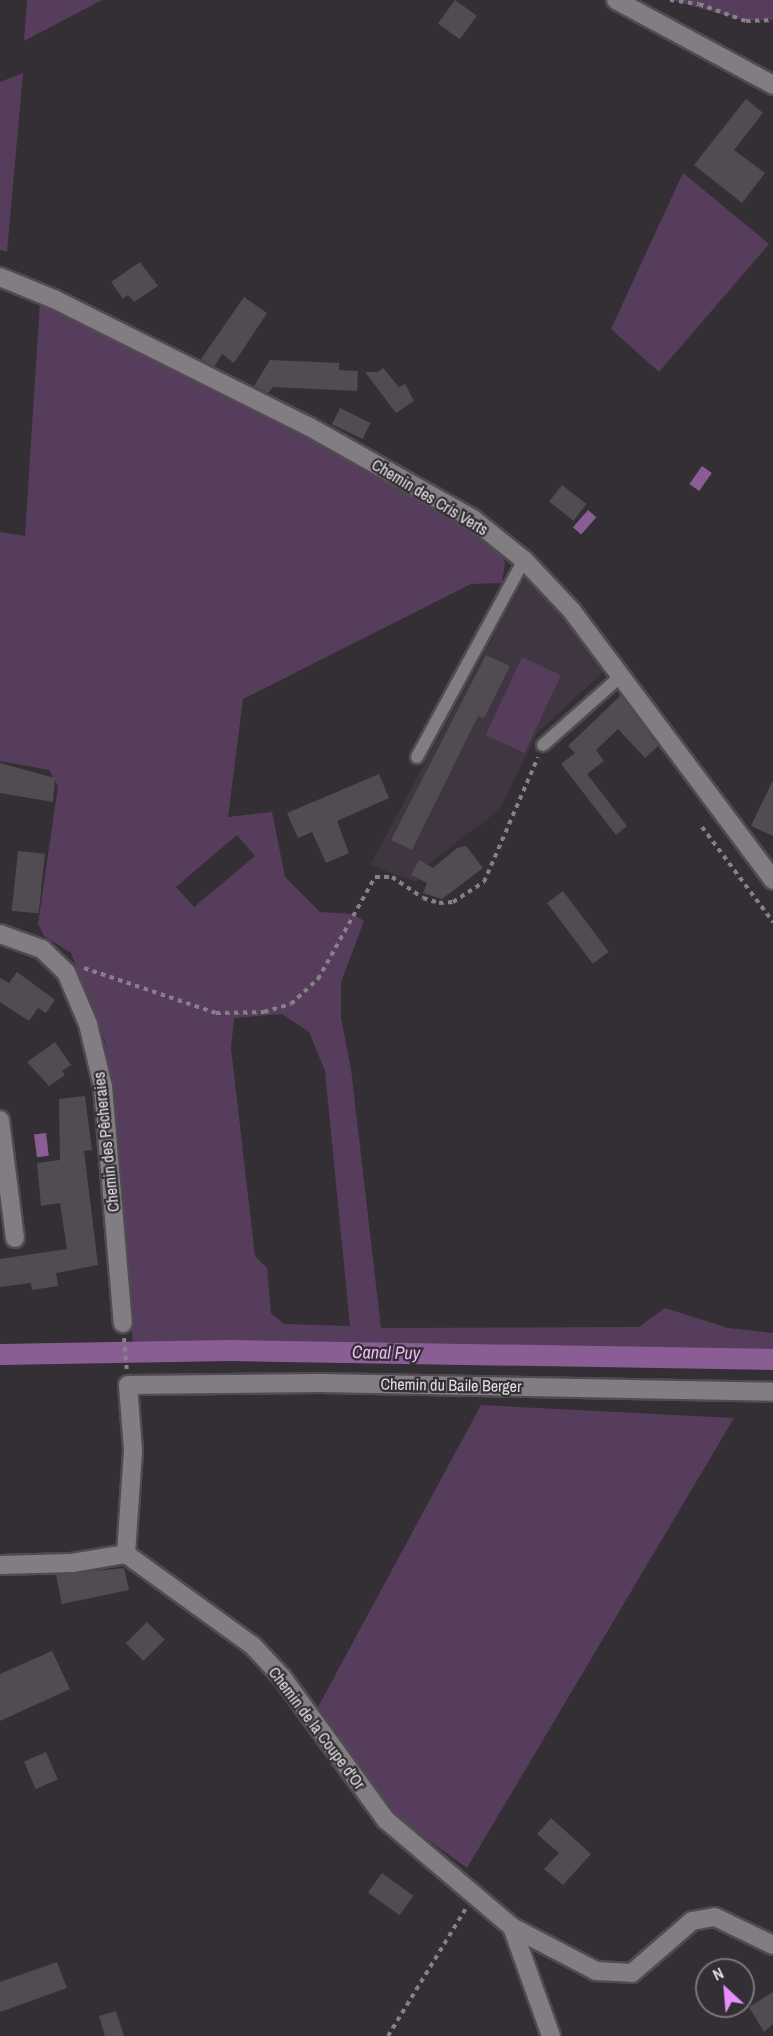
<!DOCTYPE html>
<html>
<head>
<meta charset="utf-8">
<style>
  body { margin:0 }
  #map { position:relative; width:773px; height:2036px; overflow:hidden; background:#342f35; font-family:"Archivo Narrow",sans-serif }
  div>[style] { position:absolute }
  .built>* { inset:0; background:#3f3641 }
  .green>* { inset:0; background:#563d5c; transform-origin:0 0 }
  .water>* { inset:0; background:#8a5e95; transform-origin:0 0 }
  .canal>* { height:21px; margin:-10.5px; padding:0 10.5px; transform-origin:10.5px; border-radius:10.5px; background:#8a5e95 }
  .building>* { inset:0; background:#514c52; transform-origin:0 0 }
  .path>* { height:4px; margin-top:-2px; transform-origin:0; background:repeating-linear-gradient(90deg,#858186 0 4.5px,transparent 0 9px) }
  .roads { filter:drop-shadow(2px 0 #4f4b50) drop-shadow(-2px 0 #4f4b50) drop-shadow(0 2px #4f4b50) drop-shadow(0 -2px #4f4b50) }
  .service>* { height:12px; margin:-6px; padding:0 6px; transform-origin:6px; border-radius:6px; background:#827c83 }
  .minor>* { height:18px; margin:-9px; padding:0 9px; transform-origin:9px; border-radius:9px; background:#827c83 }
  span { translate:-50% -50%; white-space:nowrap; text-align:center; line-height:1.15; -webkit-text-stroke:4.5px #342f35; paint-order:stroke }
  .street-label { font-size:16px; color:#e2dfe3 }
  .water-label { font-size:18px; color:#eebafa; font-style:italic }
  .north { position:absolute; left:695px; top:1958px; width:60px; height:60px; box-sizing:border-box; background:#342f35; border:2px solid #7a757b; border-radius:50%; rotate:334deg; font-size:16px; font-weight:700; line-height:24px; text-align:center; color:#e2dfe3 }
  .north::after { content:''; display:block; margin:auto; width:21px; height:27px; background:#e98efe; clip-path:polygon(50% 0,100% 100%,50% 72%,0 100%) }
</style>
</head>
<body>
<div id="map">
  <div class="built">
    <div style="clip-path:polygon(526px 576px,606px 669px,537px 733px,499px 810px,427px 865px,417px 882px,370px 865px)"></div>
  </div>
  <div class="green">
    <div style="clip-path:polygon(27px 0,102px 0,24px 41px)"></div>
    <div style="clip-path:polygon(671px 0,773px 0,773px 20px,746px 21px)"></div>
    <div style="clip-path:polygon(23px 73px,7px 252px,0 250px,0 82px)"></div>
    <div style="clip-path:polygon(683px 173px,769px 244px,659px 372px,611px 329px)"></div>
    <div style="clip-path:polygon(evenodd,40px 302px,220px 395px,266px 409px,491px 537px,505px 562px,502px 583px,471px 584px,243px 699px,228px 817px,272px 812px,285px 877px,320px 912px,353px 914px,364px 921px,341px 982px,341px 1018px,351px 1069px,381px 1328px,639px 1327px,665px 1308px,728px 1328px,773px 1333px,773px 1355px,133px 1344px,105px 1042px,71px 953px,44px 936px,38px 924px,58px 786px,49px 770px,0 761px,0 532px,25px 536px,40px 302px,237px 835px,255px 856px,194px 907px,176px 887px,237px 835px,40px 302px,282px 1014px,309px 1032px,325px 1071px,350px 1326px,284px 1324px,271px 1313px,267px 1268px,255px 1256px,231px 1048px,234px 1018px,282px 1014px)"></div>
    <div style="left:522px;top:657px;width:43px;height:86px;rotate:25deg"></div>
    <div style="clip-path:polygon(481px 1405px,734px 1418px,467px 1868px,394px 1815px,318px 1707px)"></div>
  </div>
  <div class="water">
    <div style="left:702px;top:466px;width:12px;height:22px;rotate:35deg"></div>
    <div style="left:588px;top:510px;width:11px;height:23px;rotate:41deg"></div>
    <div style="left:46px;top:1133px;width:23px;height:12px;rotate:83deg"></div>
  </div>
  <div class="canal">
    <div style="left:0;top:1354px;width:229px;rotate:-1deg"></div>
    <div style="left:229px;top:1350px;width:544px;rotate:0.95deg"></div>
  </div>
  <div class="building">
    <div style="left:455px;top:0;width:27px;height:29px;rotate:36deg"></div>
    <div style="clip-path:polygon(746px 99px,763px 113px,734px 150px,765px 173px,742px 203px,694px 165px)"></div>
    <div style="clip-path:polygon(140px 262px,158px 286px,134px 302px,128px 295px,123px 299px,111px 282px)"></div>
    <div style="clip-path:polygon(244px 297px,267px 313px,234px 363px,222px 354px,214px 367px,201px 359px)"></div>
    <div style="clip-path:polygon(270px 360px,339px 363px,339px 370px,358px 371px,357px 391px,273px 387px,268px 393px,254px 386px)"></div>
    <div style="clip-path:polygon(383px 368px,399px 387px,405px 384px,414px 401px,396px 413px,365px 372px,378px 372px)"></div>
    <div style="left:340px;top:408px;width:34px;height:18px;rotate:26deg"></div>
    <div style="left:562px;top:485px;width:31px;height:21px;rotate:38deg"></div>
    <div style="clip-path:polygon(486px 655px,510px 666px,484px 718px,478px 716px,412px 850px,391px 840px)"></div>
    <div style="clip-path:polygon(621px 695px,658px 746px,645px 758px,618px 729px,596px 750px,604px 761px,587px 774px,627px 826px,616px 835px,561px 764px,575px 753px,568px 746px)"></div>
    <div style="clip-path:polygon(0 763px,55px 778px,53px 802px,0 793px)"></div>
    <div style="clip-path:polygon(379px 774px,389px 798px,337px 821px,349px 853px,326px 863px,312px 832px,298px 838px,287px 813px)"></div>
    <div style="clip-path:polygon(773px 780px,773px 836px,751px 826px)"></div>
    <div style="clip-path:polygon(466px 846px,483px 868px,442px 899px,423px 893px,427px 883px,411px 875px,419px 860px,433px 868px,457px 848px)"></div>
    <div style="left:18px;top:851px;width:27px;height:60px;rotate:6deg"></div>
    <div style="left:563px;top:891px;width:76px;height:20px;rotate:53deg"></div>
    <div style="clip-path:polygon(17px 972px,55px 1000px,46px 1013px,38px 1008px,29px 1021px,0 1002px,0 978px,9px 983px)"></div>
    <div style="clip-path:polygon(55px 1042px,71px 1065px,62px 1071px,65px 1075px,49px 1086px,27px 1062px)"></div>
    <div style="clip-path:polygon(85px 1096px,92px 1150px,84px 1151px,98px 1265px,56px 1273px,58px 1286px,32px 1290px,31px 1283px,0 1287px,0 1259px,67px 1249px,60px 1203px,41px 1206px,37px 1163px,60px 1160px,59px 1099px)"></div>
    <div style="clip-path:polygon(124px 1568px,129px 1590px,62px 1604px,56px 1575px)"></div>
    <div style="left:147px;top:1622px;width:25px;height:30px;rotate:45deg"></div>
    <div style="clip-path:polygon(52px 1651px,70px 1689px,0 1721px,0 1674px)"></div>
    <div style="left:46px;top:1752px;width:30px;height:24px;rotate:67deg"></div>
    <div style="clip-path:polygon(551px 1818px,591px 1854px,563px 1885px,544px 1869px,559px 1853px,537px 1834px)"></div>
    <div style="left:382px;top:1873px;width:39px;height:24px;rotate:36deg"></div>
    <div style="clip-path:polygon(57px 1962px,67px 1988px,0 2012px,0 1982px)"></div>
    <div style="clip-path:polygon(773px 1992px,773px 2024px,764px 2032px,749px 2007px)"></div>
    <div style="clip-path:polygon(116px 2011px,124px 2036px,105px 2036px,99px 2016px)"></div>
  </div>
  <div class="path">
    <div style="left:670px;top:0;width:29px;rotate:8deg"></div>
    <div style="left:699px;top:4px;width:50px;rotate:19.9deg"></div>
    <div style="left:746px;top:21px;width:27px;rotate:-2deg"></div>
    <div style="left:702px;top:827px;width:119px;rotate:53.2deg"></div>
    <div style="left:84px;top:968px;width:139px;rotate:18.8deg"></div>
    <div style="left:216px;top:1013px;width:48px;rotate:-1.2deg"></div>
    <div style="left:264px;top:1012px;width:28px;rotate:-17deg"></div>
    <div style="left:291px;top:1004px;width:37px;rotate:-43deg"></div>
    <div style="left:318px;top:979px;width:117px;rotate:-60.8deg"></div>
    <div style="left:375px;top:877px;width:17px"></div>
    <div style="left:392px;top:877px;width:37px;rotate:34deg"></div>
    <div style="left:423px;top:898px;width:17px;rotate:17deg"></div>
    <div style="left:439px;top:903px;width:14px;rotate:-4deg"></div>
    <div style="left:453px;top:902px;width:37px;rotate:-33deg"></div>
    <div style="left:484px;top:882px;width:136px;rotate:-66.6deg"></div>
    <div style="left:124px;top:1338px;width:32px;rotate:85deg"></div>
    <div style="left:388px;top:2036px;width:150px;rotate:-58.6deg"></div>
  </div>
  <div class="roads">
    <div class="service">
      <div style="left:543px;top:745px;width:104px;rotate:-41.5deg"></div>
      <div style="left:417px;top:757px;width:224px;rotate:-61.5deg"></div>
    </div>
    <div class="minor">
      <div style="left:616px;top:0;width:179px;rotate:28.4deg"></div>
      <div style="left:0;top:277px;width:58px;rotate:22.2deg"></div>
      <div style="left:54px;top:299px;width:284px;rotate:26.6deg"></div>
      <div style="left:308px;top:426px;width:189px;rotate:29.4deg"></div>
      <div style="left:473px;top:519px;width:65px;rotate:38.8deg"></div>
      <div style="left:524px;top:560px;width:70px;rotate:46.7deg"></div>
      <div style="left:572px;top:611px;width:336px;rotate:53.2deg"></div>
      <div style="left:0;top:934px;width:45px;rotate:19.7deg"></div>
      <div style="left:42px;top:949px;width:33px;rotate:44deg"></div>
      <div style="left:66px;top:972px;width:56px;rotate:67.1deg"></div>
      <div style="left:88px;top:1024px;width:65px;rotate:76.6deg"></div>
      <div style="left:103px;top:1087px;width:237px;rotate:85.2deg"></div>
      <div style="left:0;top:1120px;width:119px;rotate:82.8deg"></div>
      <div style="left:126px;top:1554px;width:104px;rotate:-86.1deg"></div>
      <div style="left:133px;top:1450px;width:65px;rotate:-94.4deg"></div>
      <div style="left:128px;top:1385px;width:193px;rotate:-0.6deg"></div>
      <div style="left:321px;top:1383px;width:452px;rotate:1.1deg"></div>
      <div style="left:0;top:1565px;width:72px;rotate:-1.6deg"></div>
      <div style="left:72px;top:1563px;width:55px;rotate:-9.5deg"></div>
      <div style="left:126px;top:1554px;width:157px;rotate:35.9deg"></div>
      <div style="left:253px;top:1646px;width:42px;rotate:46.9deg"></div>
      <div style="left:282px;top:1677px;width:177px;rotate:54deg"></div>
      <div style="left:386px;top:1820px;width:165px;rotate:40.3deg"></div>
      <div style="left:512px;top:1927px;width:116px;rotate:70.3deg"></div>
      <div style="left:512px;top:1927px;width:95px;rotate:27.6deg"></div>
      <div style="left:596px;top:1971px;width:36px;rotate:3deg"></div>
      <div style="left:632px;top:1973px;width:79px;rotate:-40.9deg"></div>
      <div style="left:692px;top:1921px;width:23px;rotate:-10deg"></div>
      <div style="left:715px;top:1917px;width:64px;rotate:25.8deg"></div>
    </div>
  </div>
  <div class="street-label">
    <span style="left:430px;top:497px;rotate:31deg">Chemin des Cris Verts</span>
    <span style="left:106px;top:1142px;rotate:-96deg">Chemin des Pêcheraies</span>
    <span style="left:451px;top:1385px;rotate:1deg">Chemin du Baile Berger</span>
    <span style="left:317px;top:1728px;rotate:53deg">Chemin de la Coupe d'Or</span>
  </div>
  <div class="water-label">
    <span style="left:386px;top:1353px;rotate:1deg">Canal Puy</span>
  </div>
  <div class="north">N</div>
</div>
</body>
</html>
